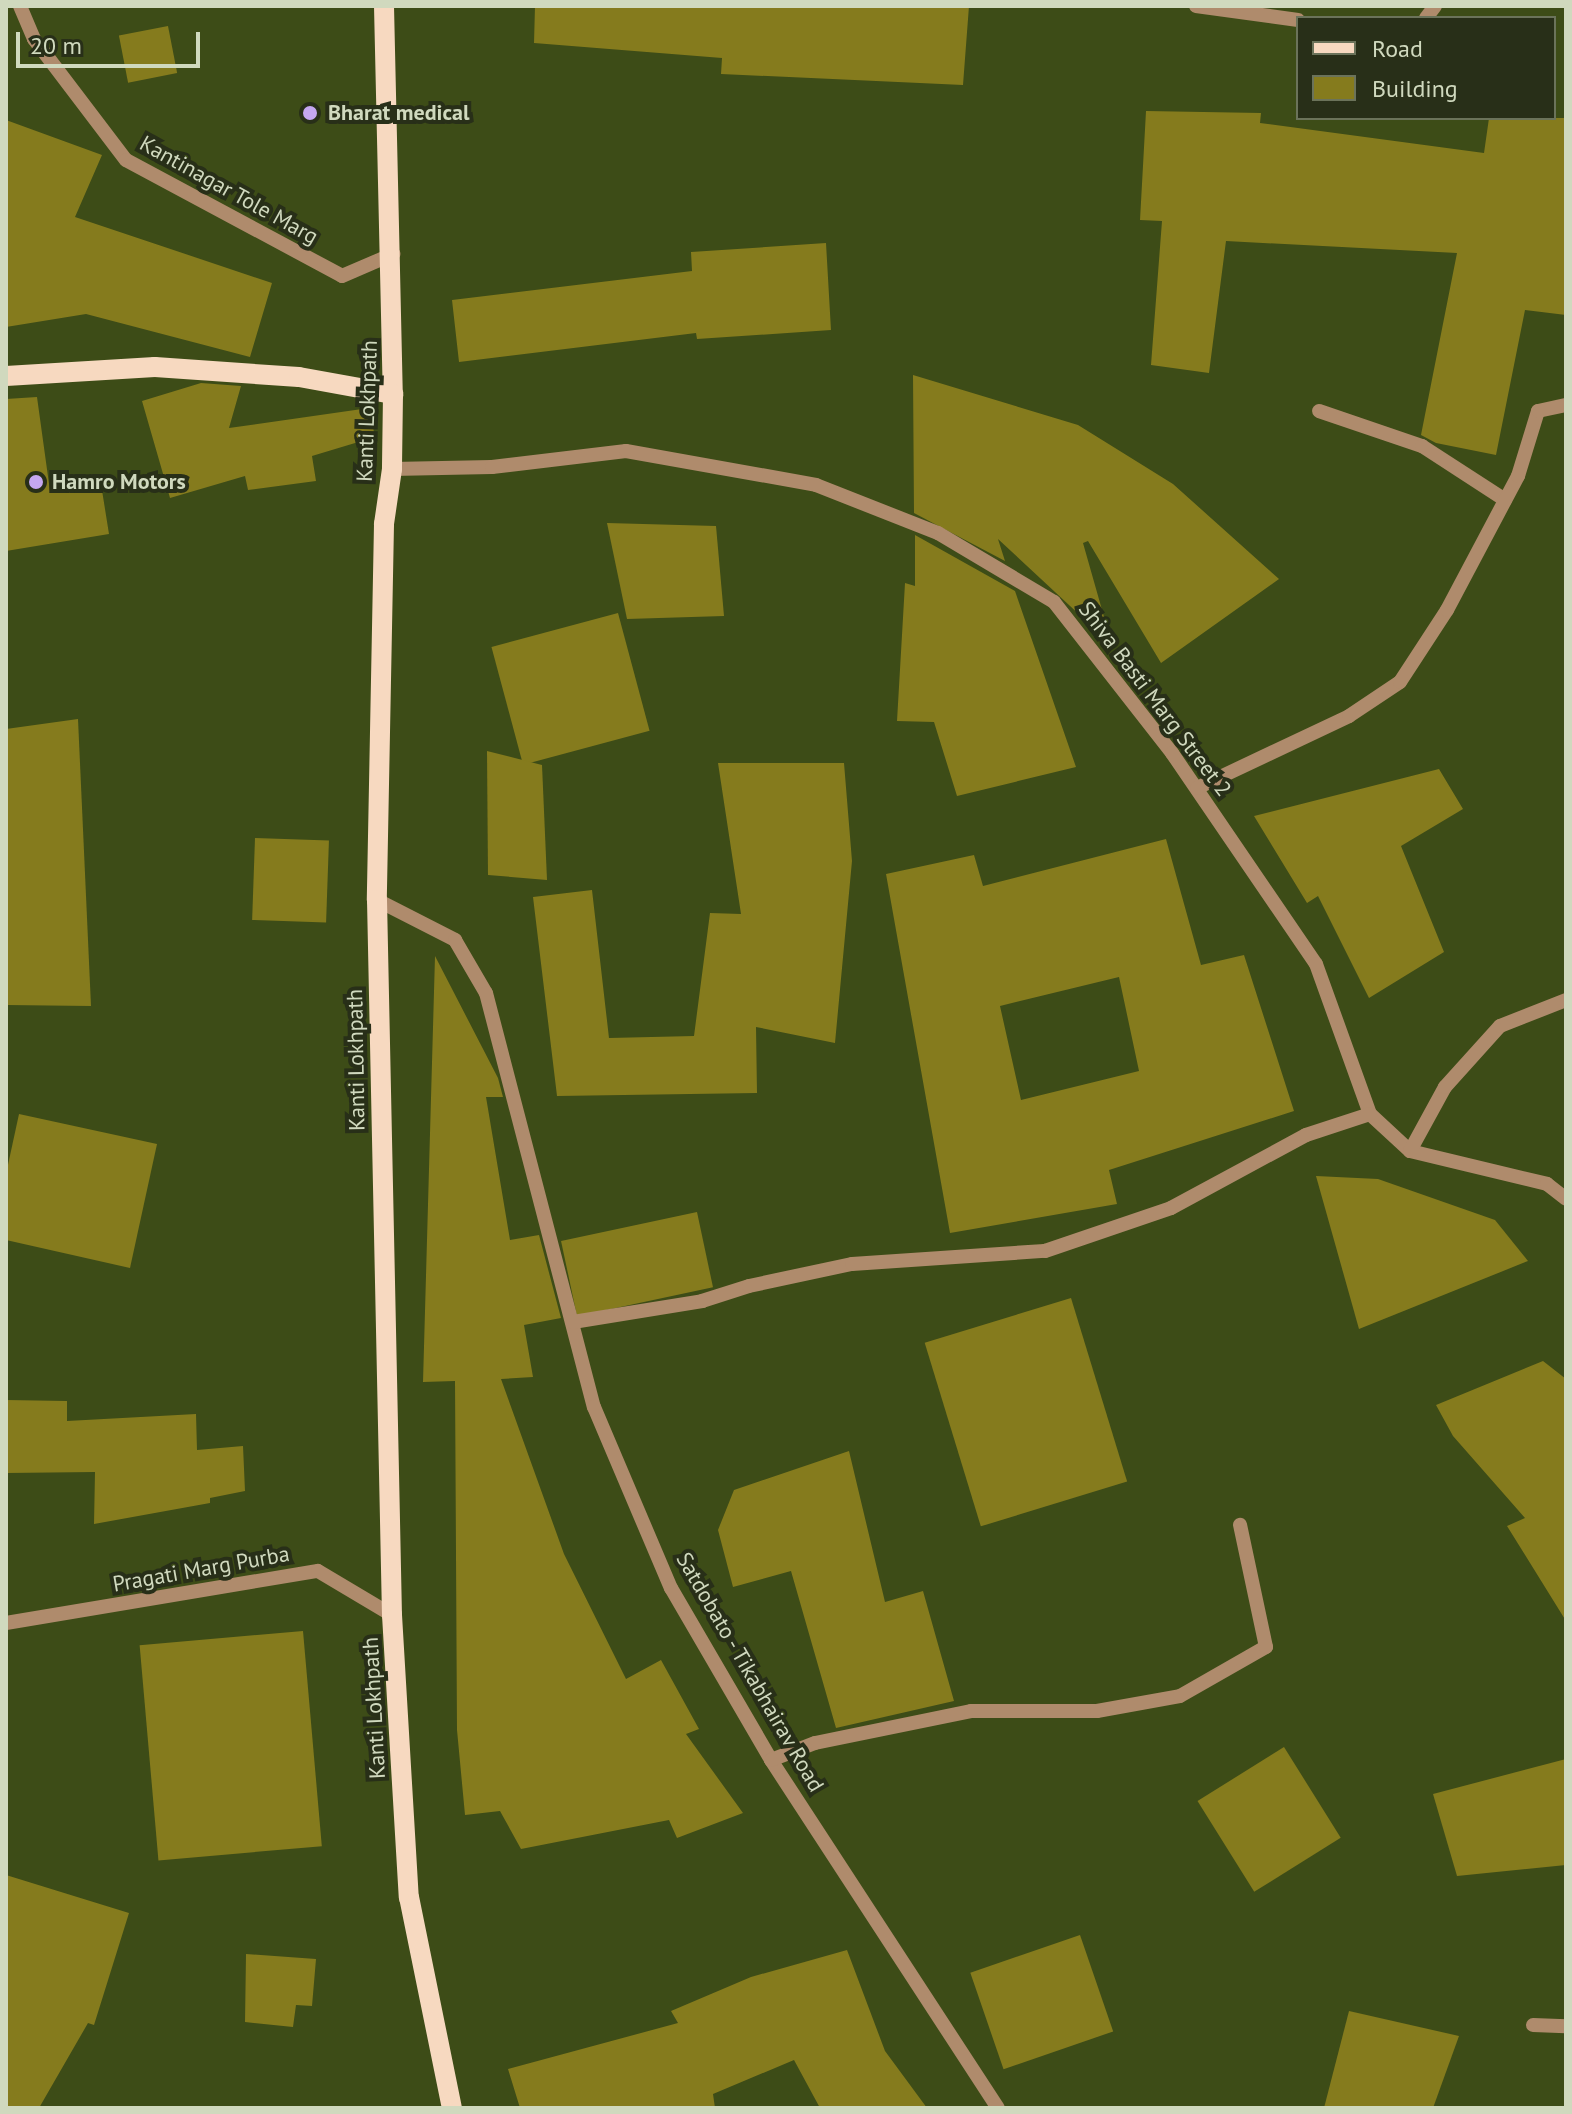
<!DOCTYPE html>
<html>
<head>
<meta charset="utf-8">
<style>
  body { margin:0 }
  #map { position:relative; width:1572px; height:2114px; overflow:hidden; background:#3d4c17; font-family:"PT Sans",sans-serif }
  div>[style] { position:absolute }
  .building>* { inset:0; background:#857b1d; transform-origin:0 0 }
  .minor>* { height:14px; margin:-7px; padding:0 7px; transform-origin:7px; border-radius:7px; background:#af8b6c }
  .major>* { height:20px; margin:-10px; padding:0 10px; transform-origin:10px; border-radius:10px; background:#f7d9c0 }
  .dots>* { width:22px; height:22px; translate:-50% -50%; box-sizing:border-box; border:4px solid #282f18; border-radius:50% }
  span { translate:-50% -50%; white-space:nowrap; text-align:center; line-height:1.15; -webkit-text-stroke:8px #282f18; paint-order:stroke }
  .poi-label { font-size:22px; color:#d0d9be; font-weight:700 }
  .left { translate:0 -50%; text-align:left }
  .street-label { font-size:22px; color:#d0d9be }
  .frame { position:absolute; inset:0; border:8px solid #d0d9be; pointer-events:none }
  .legend { position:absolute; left:1296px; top:16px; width:260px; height:104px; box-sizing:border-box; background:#282f18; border:2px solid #6b735a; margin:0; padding:10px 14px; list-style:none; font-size:24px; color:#d0d9be }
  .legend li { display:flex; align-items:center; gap:16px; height:40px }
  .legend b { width:40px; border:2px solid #6b735a }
  .scale { position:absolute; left:16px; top:32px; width:184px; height:36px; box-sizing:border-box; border:4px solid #d0d9be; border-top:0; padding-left:10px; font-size:24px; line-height:28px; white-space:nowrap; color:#d0d9be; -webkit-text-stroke:6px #282f18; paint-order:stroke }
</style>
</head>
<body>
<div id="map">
  <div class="building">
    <div style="clip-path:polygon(535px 6px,969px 6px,963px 85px,721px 74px,722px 58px,534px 43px)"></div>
    <div style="left:168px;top:26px;width:48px;height:50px;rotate:79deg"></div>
    <div style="clip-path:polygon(1146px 111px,1261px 113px,1260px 123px,1484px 153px,1489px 118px,1566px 118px,1566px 315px,1525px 310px,1496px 455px,1436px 443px,1421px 435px,1457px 253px,1226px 241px,1209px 373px,1151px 365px,1162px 221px,1140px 220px)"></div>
    <div style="clip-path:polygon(6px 120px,102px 155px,75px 217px,272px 283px,250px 357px,86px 314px,6px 327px)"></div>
    <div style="clip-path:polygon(826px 243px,831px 330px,697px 339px,696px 333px,459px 362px,452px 300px,692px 271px,691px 252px)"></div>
    <div style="clip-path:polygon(913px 375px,1078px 425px,1173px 484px,1279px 579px,1161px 663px,1088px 541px,1083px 543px,1112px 645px,998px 539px,1005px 561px,914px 513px)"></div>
    <div style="clip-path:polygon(201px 383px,241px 386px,229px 428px,369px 408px,375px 437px,312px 456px,316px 481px,248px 490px,245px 476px,170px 498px,142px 401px)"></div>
    <div style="clip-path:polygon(37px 397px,50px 491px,101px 484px,109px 534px,6px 551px,6px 399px)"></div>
    <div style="clip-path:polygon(607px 523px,716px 526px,724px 616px,627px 619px)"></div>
    <div style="clip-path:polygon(915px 535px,1015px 591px,1076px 767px,957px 796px,934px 722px,897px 721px,905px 583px,915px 586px)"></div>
    <div style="left:618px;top:613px;width:122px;height:131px;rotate:75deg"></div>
    <div style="clip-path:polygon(78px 719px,91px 1006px,6px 1005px,6px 729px)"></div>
    <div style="clip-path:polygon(487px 751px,542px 765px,547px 880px,488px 875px)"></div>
    <div style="clip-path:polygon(718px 763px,844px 763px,852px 861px,835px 1043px,756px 1027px,757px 1093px,557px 1096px,533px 897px,592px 890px,609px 1038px,694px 1036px,710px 913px,741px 914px)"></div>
    <div style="clip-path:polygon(1439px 769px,1463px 809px,1401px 846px,1444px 952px,1369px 998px,1318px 896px,1307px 903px,1254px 816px)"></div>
    <div style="left:255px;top:838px;width:74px;height:82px;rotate:2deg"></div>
    <div style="clip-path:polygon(evenodd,1166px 839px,1201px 965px,1244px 955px,1294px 1111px,1109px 1170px,1117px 1204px,950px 1233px,886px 874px,974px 855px,983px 886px,1166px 839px,1119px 977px,1139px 1071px,1021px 1100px,1000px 1006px,1119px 977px)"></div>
    <div style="clip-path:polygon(435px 956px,498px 1078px,503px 1097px,486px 1097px,510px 1240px,539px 1235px,561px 1318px,524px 1325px,533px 1377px,501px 1379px,564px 1554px,626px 1679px,661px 1660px,699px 1729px,686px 1734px,743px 1813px,677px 1838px,669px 1820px,521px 1849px,500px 1811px,465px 1815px,457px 1730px,455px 1381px,423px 1382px)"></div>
    <div style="clip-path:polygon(19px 1114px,157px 1144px,130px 1268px,6px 1240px,6px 1174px)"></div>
    <div style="clip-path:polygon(1316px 1176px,1378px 1179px,1495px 1220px,1528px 1261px,1359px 1329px)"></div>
    <div style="left:697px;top:1212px;width:77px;height:139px;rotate:78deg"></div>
    <div style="left:1071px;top:1298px;width:192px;height:153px;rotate:73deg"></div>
    <div style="clip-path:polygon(1543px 1361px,1566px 1379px,1566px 1621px,1507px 1526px,1525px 1518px,1453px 1436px,1436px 1405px)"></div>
    <div style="clip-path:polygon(6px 1400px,67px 1401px,67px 1421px,196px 1414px,197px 1450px,243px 1446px,245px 1491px,210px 1498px,210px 1503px,94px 1524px,95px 1472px,6px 1473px)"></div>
    <div style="clip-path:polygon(849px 1451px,885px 1602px,923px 1591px,954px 1701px,836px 1728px,791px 1571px,733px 1587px,718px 1530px,734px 1490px)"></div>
    <div style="left:303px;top:1631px;width:216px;height:164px;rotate:85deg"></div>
    <div style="left:1284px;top:1747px;width:107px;height:102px;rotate:58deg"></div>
    <div style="clip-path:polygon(1566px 1759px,1566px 1865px,1457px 1876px,1433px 1794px)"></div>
    <div style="clip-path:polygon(6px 1875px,129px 1913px,94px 2025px,88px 2023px,39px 2108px,6px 2108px)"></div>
    <div style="left:1080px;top:1935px;width:102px;height:116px;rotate:71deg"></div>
    <div style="clip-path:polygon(847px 1950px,885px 2051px,927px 2108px,820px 2108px,794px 2060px,713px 2094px,715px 2108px,520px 2108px,508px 2069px,678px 2023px,671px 2011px,751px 1977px)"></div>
    <div style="clip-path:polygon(246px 1954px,316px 1959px,312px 2006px,296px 2005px,293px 2027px,245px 2022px)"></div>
    <div style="clip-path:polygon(1349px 2011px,1459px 2036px,1433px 2108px,1324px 2108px)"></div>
  </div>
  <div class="minor">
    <div style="left:20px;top:6px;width:36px;rotate:67deg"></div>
    <div style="left:34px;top:39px;width:152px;rotate:52.8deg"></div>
    <div style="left:126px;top:160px;width:245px;rotate:28.2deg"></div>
    <div style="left:342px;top:276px;width:56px;rotate:-23.3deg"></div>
    <div style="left:1196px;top:6px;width:103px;rotate:7.8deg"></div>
    <div style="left:1426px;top:18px;width:15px;rotate:-53deg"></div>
    <div style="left:1319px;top:411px;width:109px;rotate:18.8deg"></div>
    <div style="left:1422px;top:446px;width:99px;rotate:33deg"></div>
    <div style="left:392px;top:469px;width:100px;rotate:-1.1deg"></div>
    <div style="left:492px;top:467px;width:135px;rotate:-6.8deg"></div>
    <div style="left:626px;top:451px;width:193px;rotate:10.1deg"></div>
    <div style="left:816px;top:485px;width:131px;rotate:21.5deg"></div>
    <div style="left:938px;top:533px;width:135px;rotate:30.7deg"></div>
    <div style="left:1054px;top:602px;width:192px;rotate:52deg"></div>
    <div style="left:1172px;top:753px;width:255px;rotate:55.7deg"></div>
    <div style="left:1316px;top:964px;width:159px;rotate:70.2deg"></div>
    <div style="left:1370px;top:1114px;width:54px;rotate:42.8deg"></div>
    <div style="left:1410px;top:1151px;width:141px;rotate:13.5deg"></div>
    <div style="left:1547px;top:1184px;width:24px;rotate:38deg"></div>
    <div style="left:1197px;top:788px;width:168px;rotate:-25.3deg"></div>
    <div style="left:1349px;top:716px;width:61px;rotate:-33.7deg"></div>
    <div style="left:1400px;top:682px;width:86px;rotate:-56.9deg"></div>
    <div style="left:1447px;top:610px;width:152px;rotate:-62.1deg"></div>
    <div style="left:1518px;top:476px;width:68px;rotate:-72.9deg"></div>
    <div style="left:1538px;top:411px;width:29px;rotate:-12deg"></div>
    <div style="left:377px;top:900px;width:88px;rotate:27.1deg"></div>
    <div style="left:455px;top:940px;width:61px;rotate:59.7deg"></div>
    <div style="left:486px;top:993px;width:428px;rotate:75.4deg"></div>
    <div style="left:594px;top:1407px;width:197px;rotate:67deg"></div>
    <div style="left:671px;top:1588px;width:199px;rotate:59.8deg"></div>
    <div style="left:771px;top:1760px;width:415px;rotate:56.9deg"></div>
    <div style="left:1410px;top:1151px;width:73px;rotate:-61.3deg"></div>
    <div style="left:1445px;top:1087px;width:82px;rotate:-48deg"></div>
    <div style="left:1500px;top:1026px;width:71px;rotate:-21.5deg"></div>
    <div style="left:573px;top:1322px;width:131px;rotate:-9.2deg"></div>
    <div style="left:702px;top:1301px;width:49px;rotate:-17.7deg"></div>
    <div style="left:749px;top:1286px;width:105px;rotate:-12.1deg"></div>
    <div style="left:852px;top:1264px;width:193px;rotate:-3.9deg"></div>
    <div style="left:1045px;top:1251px;width:133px;rotate:-18.8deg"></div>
    <div style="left:1171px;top:1208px;width:153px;rotate:-28.4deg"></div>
    <div style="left:1306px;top:1135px;width:67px;rotate:-18.2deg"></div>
    <div style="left:6px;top:1623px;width:316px;rotate:-9.5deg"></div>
    <div style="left:318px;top:1571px;width:86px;rotate:30.7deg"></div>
    <div style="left:771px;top:1760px;width:47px;rotate:-21.1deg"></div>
    <div style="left:815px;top:1743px;width:159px;rotate:-11.6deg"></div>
    <div style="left:971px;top:1711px;width:126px"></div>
    <div style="left:1097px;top:1711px;width:84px;rotate:-10.2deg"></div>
    <div style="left:1180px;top:1696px;width:99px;rotate:-29.7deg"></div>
    <div style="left:1266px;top:1647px;width:125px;rotate:-102deg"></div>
    <div style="left:1533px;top:2025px;width:33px;rotate:2deg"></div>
  </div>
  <div class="major">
    <div style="left:384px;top:6px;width:388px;rotate:88.7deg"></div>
    <div style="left:393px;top:394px;width:75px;rotate:90.8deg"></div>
    <div style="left:392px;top:469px;width:56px;rotate:98.3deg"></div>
    <div style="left:384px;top:524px;width:376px;rotate:91.1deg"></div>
    <div style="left:377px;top:900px;width:715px;rotate:88.8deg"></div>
    <div style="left:392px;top:1615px;width:283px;rotate:86.6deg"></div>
    <div style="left:409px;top:1897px;width:215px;rotate:78.5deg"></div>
    <div style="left:6px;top:376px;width:149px;rotate:-3.5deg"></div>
    <div style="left:155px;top:367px;width:144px;rotate:4deg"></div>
    <div style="left:299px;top:377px;width:96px;rotate:10.3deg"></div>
  </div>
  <div class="dots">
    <div style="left:310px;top:113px;background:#c5a7f1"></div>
    <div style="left:36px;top:482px;background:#c5a7f1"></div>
  </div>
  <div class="poi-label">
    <span class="left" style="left:328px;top:113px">Bharat medical</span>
    <span class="left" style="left:52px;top:482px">Hamro Motors</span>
  </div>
  <div class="street-label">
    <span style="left:229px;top:190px;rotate:29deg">Kantinagar Tole Marg</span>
    <span style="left:367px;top:411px;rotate:-88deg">Kanti Lokhpath</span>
    <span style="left:1155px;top:699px;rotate:53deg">Shiva Basti Marg Street 2</span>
    <span style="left:356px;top:1060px;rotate:-91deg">Kanti Lokhpath</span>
    <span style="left:201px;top:1569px;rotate:-10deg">Pragati Marg Purba</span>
    <span style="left:750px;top:1672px;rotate:60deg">Satdobato - Tikabhairav Road</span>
    <span style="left:374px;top:1708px;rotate:-93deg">Kanti Lokhpath</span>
  </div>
  <div class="frame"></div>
  <ul class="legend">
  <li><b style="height:10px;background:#f7d9c0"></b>Road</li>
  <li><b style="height:22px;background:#857b1d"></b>Building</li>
  </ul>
  <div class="scale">20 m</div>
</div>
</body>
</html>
